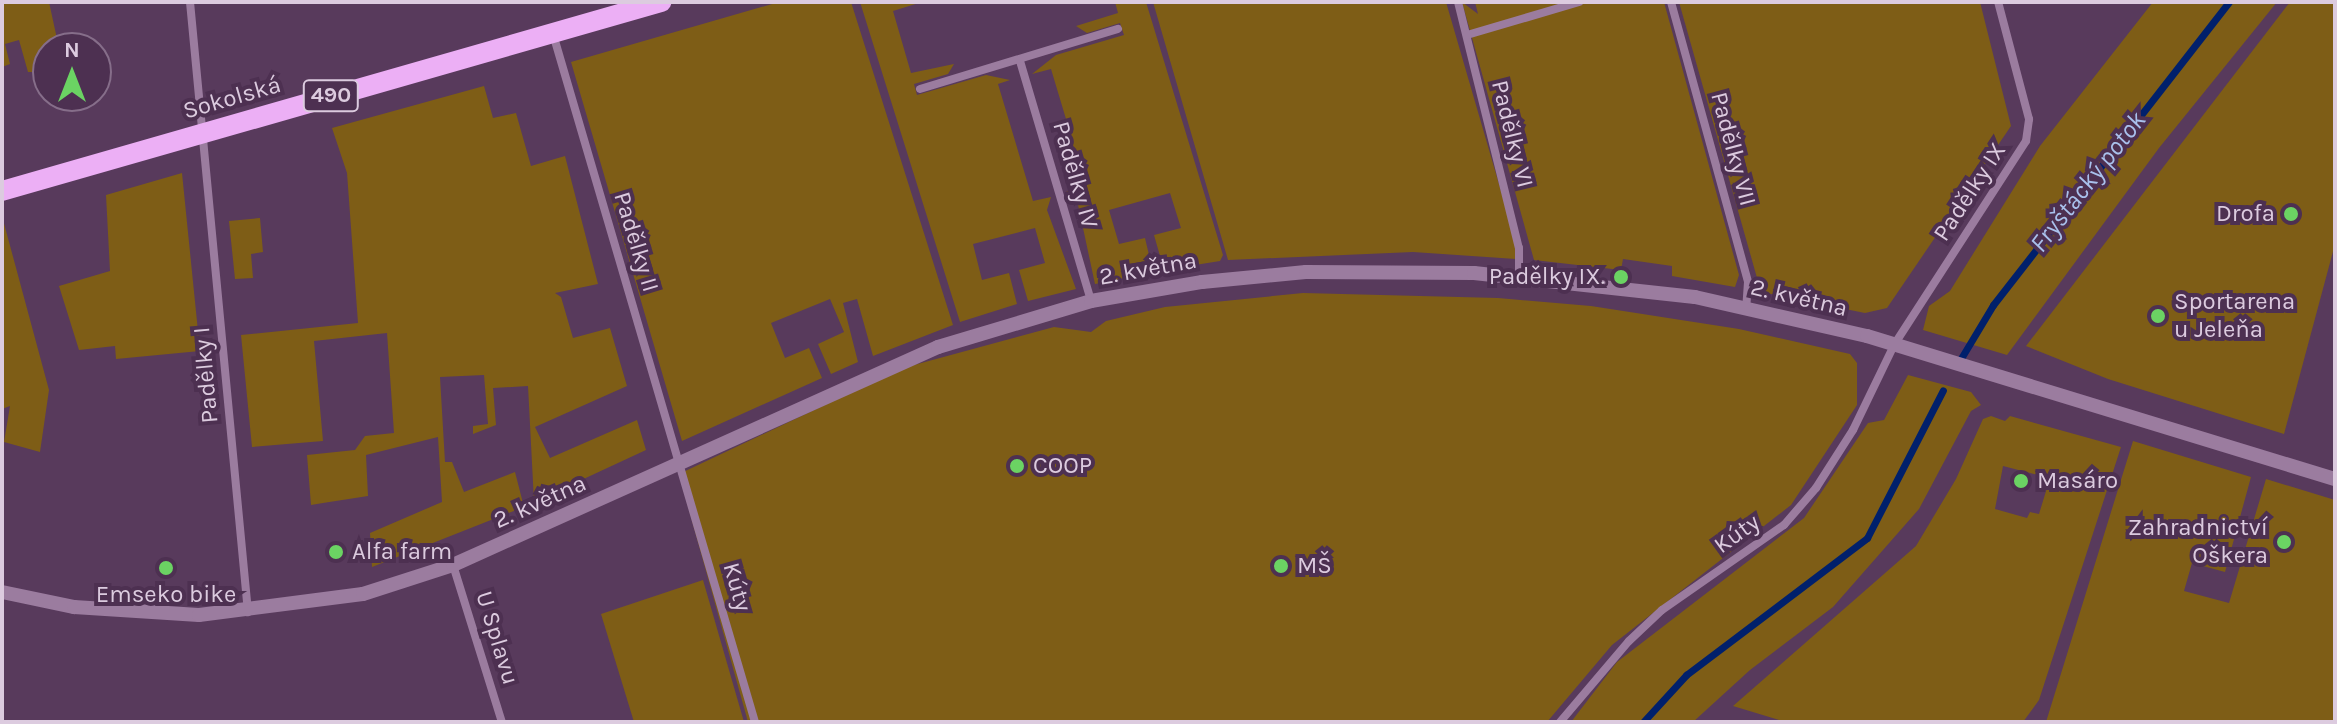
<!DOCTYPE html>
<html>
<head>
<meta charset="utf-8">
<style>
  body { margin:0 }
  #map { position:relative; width:2337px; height:724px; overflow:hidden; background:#583a5c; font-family:Karla,sans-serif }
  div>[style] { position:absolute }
  .green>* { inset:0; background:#7e5d16 }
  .stream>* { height:7px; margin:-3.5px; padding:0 3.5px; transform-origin:3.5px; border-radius:3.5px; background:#00206c }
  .minor>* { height:8px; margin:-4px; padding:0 4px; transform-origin:4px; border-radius:4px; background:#9b7c9f }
  .tertiary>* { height:14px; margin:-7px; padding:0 7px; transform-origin:7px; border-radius:7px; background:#9b7c9f }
  .primary>* { height:20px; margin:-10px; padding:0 10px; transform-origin:10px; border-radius:10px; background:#ecaff5 }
  .dots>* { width:22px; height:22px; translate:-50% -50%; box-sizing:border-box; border:4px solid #4d3051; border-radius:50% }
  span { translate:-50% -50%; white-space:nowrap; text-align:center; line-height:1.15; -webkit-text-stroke:8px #4d3051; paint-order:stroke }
  .shield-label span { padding:2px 6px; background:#4d3051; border:2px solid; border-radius:6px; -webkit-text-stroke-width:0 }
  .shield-label { font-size:22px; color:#dccbdf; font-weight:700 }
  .street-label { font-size:24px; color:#dccbdf }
  .poi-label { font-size:24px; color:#dccbdf }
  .right { translate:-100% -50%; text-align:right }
  .left { translate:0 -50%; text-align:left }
  .water-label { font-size:26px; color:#a9c1ec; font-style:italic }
  .frame { position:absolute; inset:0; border:4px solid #dccbdf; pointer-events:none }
  .north { position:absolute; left:32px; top:32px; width:80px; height:80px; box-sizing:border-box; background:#4d3051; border:2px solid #866e8a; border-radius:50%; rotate:0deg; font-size:22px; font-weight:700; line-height:32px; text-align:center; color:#dccbdf }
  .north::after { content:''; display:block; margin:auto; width:28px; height:36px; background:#6bd363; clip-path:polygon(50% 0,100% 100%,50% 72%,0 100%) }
</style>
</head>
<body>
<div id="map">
  <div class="green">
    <div style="clip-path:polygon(2px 2px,49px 2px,59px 48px,48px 48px,48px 95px,37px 72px,28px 72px,19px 40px,5px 44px,10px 64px,2px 67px)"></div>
    <div style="clip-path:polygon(779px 2px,851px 2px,953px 325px,873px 356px,857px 299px,843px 303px,858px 362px,831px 374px,818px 344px,844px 332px,830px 299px,771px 323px,785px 358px,809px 348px,822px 378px,682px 441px,571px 62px)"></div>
    <div style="clip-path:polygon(860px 2px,922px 2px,893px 11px,911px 73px,954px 64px,948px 74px,914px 84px,917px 95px,986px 75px,1010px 80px,998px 84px,1033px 201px,1051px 197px,1047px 210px,1076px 289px,1028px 301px,1019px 270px,1045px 263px,1035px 228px,973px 244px,982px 280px,1009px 273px,1017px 304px,960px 322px)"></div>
    <div style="clip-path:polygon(1115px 2px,1146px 2px,1223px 255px,1220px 261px,1164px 270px,1154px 235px,1181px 228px,1170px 193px,1109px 210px,1119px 244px,1145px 238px,1153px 272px,1095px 284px,1077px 200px,1066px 192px,1085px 185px,1067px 125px,1054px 129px,1053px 123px,1066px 119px,1051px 69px,1032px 74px,1056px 55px,1124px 35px,1120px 23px,1087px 33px,1076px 26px,1118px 13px)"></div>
    <div style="clip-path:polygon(1153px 2px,1446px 2px,1519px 253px,1516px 259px,1413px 252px,1228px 260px)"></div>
    <div style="clip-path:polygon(1462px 2px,1478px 14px,1475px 2px,1664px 2px,1739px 275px,1735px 287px,1672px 276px,1672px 266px,1623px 259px,1621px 270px,1534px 260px)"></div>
    <div style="clip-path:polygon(1679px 2px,1980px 2px,2011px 126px,1887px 308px,1865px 313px,1761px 292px)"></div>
    <div style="clip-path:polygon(2153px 2px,2277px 2px,2159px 148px,2007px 355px,1923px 330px,1929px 306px,1950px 291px,2040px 146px)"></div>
    <div style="clip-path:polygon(2290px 2px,2335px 2px,2335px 244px,2284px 434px,2108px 379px,2026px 346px)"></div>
    <div style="clip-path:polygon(484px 86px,493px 118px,516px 113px,531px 166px,565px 156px,598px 284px,555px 293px,561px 297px,573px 338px,610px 328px,627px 386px,535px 427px,550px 458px,637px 420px,646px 450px,534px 502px,528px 386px,493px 388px,496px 425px,473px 434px,473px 426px,488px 424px,484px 375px,440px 377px,445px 462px,452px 462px,464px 492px,515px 472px,524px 507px,372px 567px,370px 533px,442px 502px,438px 437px,366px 455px,368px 496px,323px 503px,311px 505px,307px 455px,355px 450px,365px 436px,394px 433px,387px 333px,314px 341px,323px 441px,252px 447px,241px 335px,358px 323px,347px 173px,332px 128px)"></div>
    <div style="clip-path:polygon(182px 173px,200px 351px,116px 359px,115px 346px,79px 350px,59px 286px,110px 271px,106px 195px)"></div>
    <div style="clip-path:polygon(2px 216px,49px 390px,40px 452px,4px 442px,10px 406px,2px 409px)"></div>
    <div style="clip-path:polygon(260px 218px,263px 252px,251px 254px,253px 278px,235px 279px,229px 221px)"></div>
    <div style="clip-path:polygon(1303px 293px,1498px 298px,1591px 306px,1739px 329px,1850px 354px,1857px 363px,1857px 405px,1791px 505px,1612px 645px,1547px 722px,748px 722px,679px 474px,903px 368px,1054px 327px,1091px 332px,1106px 321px,1165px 307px)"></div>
    <div style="clip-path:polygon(1908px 375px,1971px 392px,1981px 405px,1971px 411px,1919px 509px,1833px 607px,1750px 670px,1693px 722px,1571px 722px,1617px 662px,1804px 518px,1868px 423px,1884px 420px)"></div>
    <div style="clip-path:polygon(evenodd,1991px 416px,2005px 421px,2010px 416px,2121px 447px,2039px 700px,2023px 722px,1786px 722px,1733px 706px,1916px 546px,1956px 479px,1983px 419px,1991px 416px,2003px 466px,2050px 478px,2039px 514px,2030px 512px,2027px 518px,1995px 509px,2003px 466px)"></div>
    <div style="clip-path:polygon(2133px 441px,2251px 477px,2225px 572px,2192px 563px,2184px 591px,2229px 603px,2266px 479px,2335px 500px,2335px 722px,2046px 722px)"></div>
    <div style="clip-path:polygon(703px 580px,744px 722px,634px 722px,601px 614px)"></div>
  </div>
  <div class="stream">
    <div style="left:1957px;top:365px;width:70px;rotate:-59deg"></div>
    <div style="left:1993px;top:305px;width:384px;rotate:-52.1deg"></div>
    <div style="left:1643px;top:722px;width:64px;rotate:-47.5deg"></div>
    <div style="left:1686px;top:675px;width:227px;rotate:-37.1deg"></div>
    <div style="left:1867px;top:538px;width:166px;rotate:-62.8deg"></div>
  </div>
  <div class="minor">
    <div style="left:190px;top:2px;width:613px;rotate:84.57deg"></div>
    <div style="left:1458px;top:2px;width:253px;rotate:76.1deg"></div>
    <div style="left:1519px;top:248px;width:29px;rotate:90deg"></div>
    <div style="left:1671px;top:2px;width:290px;rotate:74.6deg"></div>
    <div style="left:1748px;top:282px;width:26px;rotate:94deg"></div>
    <div style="left:553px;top:34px;width:717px;rotate:73.64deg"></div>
    <div style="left:1467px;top:35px;width:117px;rotate:-16.4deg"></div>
    <div style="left:1020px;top:61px;width:250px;rotate:73.5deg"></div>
    <div style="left:920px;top:89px;width:207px;rotate:-16.9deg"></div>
    <div style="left:453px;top:565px;width:164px;rotate:72.7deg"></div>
    <div style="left:1560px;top:722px;width:106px;rotate:-49.6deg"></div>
    <div style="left:1629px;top:641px;width:45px;rotate:-43.2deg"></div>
    <div style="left:1662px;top:610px;width:149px;rotate:-34.9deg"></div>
    <div style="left:1784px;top:525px;width:49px;rotate:-49.1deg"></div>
    <div style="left:1816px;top:488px;width:69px;rotate:-57.5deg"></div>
    <div style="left:1853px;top:430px;width:94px;rotate:-64.2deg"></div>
    <div style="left:1894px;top:345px;width:243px;rotate:-57.1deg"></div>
    <div style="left:2026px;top:141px;width:22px;rotate:-82deg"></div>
    <div style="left:2029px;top:119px;width:121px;rotate:-104.8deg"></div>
  </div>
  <div class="tertiary">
    <div style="left:2px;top:592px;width:74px;rotate:11.8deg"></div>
    <div style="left:74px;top:607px;width:125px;rotate:3.7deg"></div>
    <div style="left:199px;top:615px;width:165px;rotate:-7.3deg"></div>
    <div style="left:363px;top:594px;width:95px;rotate:-17.9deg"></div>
    <div style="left:453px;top:565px;width:532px;rotate:-24.2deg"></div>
    <div style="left:938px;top:347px;width:160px;rotate:-16.7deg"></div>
    <div style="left:1091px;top:301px;width:113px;rotate:-9.7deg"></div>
    <div style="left:1202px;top:282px;width:104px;rotate:-5.5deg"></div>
    <div style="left:1306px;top:272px;width:168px;rotate:0.3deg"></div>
    <div style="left:1474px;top:273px;width:222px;rotate:6.2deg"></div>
    <div style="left:1695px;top:297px;width:176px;rotate:12.8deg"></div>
    <div style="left:1867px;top:336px;width:489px;rotate:17deg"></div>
  </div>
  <div class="primary">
    <div style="left:2px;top:191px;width:686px;rotate:-16deg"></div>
  </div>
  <div class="dots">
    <div style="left:2291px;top:214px;background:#6bd363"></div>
    <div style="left:1621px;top:277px;background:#6bd363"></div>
    <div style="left:2158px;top:316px;background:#6bd363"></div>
    <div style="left:1017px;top:466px;background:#6bd363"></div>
    <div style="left:2021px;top:481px;background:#6bd363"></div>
    <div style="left:2284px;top:542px;background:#6bd363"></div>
    <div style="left:336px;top:552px;background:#6bd363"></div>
    <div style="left:1281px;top:566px;background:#6bd363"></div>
    <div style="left:166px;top:568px;background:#6bd363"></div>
  </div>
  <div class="shield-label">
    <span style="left:331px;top:96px">490</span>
  </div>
  <div class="street-label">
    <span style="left:232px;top:98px;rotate:-16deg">Sokolská</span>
    <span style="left:1512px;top:134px;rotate:76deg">Padělky VI</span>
    <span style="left:1733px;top:149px;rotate:75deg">Padělky VII</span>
    <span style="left:1075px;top:175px;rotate:74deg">Padělky IV</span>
    <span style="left:1970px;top:192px;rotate:-57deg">Padělky IX</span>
    <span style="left:636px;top:242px;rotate:73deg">Padělky II</span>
    <span style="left:1148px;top:269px;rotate:-10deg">2. května</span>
    <span style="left:1799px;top:298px;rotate:13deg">2. května</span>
    <span style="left:206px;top:375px;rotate:-95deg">Padělky I</span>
    <span style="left:540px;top:502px;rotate:-24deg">2. května</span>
    <span style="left:1737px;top:534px;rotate:-36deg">Kúty</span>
    <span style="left:737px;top:587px;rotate:74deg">Kúty</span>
    <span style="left:497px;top:638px;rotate:73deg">U Splavu</span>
  </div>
  <div class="poi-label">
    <span class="right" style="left:2275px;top:214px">Drofa</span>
    <span class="right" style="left:1605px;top:277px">Padělky IX.</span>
    <span class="left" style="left:2174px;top:316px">Sportarena<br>u Jeleňa</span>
    <span class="left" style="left:1033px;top:466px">COOP</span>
    <span class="left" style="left:2037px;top:481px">Masáro</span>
    <span class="right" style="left:2268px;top:542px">Zahradnictví<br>Oškera</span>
    <span class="left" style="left:352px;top:552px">Alfa farm</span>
    <span class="left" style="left:1297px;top:566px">MŠ</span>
    <span style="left:166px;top:595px">Emseko bike</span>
  </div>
  <div class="water-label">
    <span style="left:2088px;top:182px;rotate:-52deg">Fryštácký potok</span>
  </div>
  <div class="frame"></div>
  <div class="north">N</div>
</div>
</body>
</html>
